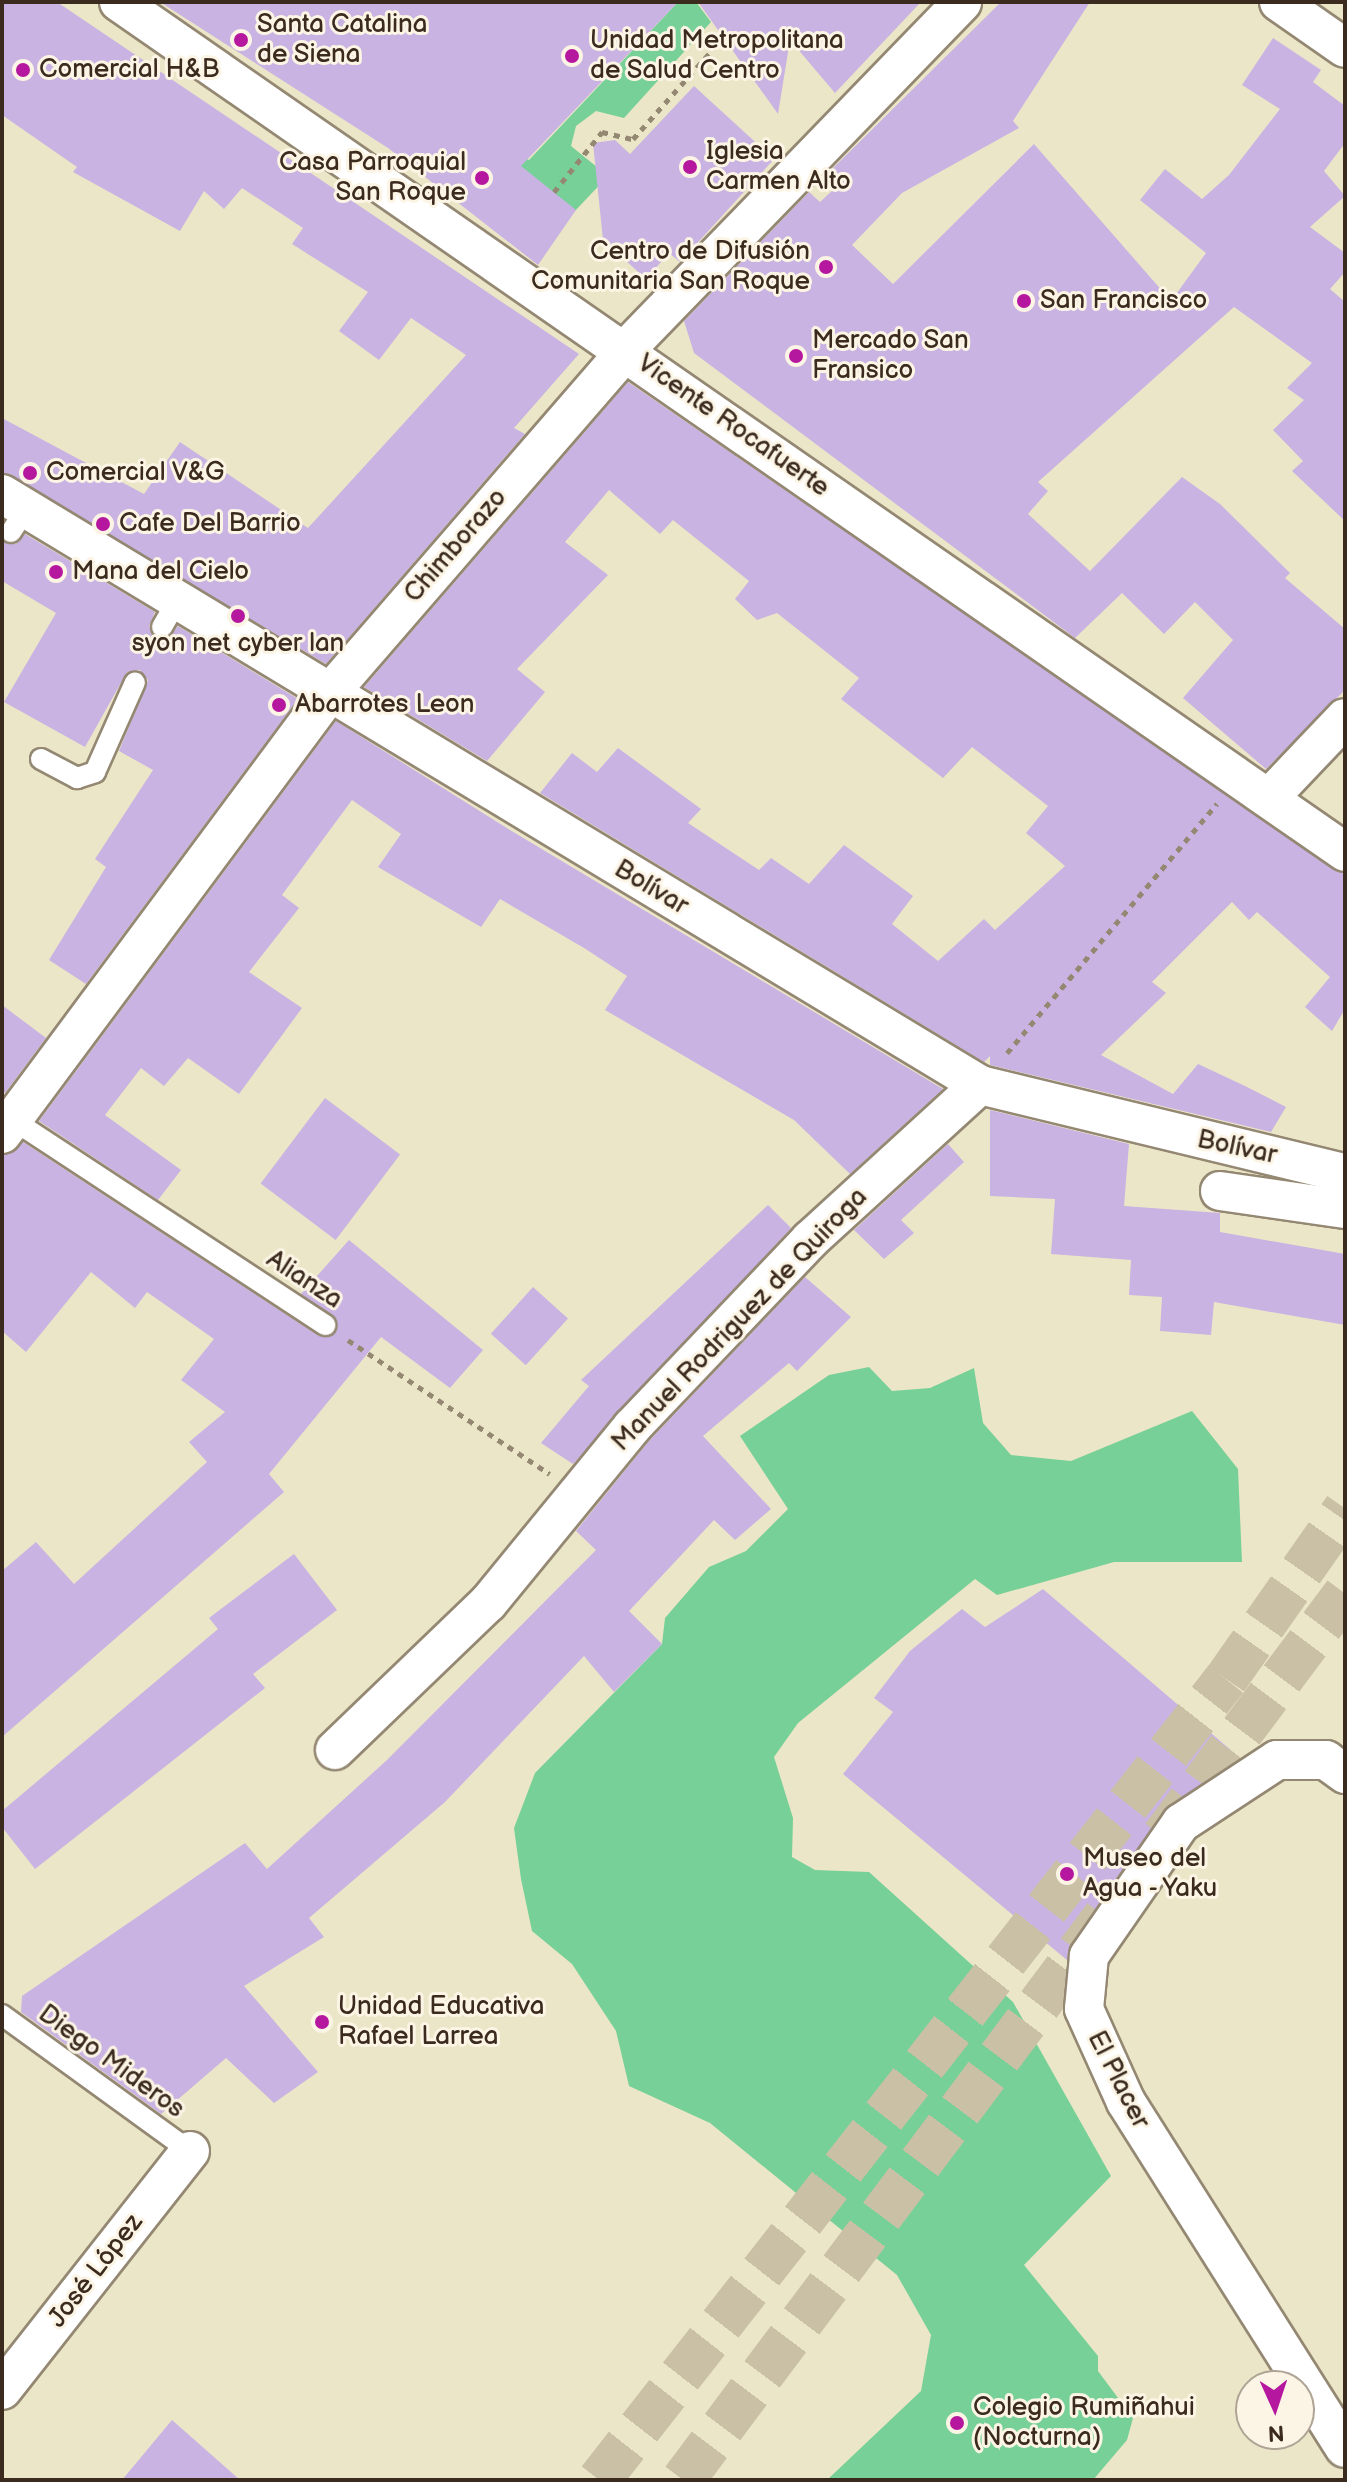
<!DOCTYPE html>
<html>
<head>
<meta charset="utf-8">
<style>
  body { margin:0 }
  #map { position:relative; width:1347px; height:2482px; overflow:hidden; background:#ece6c8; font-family:"Balsamiq Sans",sans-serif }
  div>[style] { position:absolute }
  .green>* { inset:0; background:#76d097 }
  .building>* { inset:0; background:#c9b3e2; transform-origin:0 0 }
  .primary-tunnel>* { height:44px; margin-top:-22px; transform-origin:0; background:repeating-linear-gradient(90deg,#c9c0a6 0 44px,transparent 0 66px) }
  .path>* { height:5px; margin-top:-2.5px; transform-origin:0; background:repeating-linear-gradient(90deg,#948873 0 6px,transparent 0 12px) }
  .roads { filter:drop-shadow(2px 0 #948873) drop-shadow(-2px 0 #948873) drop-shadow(0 2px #948873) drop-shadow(0 -2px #948873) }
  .service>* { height:20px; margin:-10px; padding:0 10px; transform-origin:10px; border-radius:10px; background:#fff }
  .minor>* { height:38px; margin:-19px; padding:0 19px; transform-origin:19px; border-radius:19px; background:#fff }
  .dots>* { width:22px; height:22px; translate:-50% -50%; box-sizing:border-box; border:4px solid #fcf5e5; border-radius:50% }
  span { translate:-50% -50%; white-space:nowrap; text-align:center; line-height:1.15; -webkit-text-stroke:6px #fcf5e5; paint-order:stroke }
  .poi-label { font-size:26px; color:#3b2a1e }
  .left { translate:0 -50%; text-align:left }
  .right { translate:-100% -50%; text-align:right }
  .street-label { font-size:26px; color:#3b2a1e }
  .frame { position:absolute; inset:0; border:4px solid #3b2a1e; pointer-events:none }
  .north { position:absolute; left:1235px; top:2370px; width:80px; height:80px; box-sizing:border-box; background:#fcf5e5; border:2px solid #afa495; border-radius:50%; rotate:177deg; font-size:22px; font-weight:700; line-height:32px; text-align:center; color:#3b2a1e }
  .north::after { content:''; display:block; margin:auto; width:28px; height:36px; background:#b5179e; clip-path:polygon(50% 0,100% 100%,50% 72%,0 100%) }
</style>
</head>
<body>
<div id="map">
  <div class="green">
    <div style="clip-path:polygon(678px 2px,696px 2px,711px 22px,624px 118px,596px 111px,576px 126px,571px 146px,608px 176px,574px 212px,479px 133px,529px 160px)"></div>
    <div style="clip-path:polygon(869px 1367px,892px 1391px,930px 1388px,974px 1368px,983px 1423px,1011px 1455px,1071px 1461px,1192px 1411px,1238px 1469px,1242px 1562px,1114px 1562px,997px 1595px,975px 1579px,798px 1723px,774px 1757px,793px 1818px,792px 1857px,815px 1870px,869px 1872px,1013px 2002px,1111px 2176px,1024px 2265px,1098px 2356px,1098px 2371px,1133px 2418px,1127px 2440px,1093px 2480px,827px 2480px,921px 2391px,931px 2335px,897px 2275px,710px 2123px,629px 2086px,616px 2031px,572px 1964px,532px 1931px,521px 1879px,514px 1828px,535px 1773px,662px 1644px,665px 1618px,709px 1567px,746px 1551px,788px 1509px,740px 1436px,829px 1375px)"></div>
  </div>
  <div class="building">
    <div style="clip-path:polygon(2px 2px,57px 2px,579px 354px,514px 428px,525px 434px,326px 664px,2px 472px,2px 418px,144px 494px,180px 442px,308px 528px,466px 355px,411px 318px,379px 360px,339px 331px,368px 292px,292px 244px,303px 228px,242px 188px,224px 209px,204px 191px,180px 231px,73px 172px,77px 167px,2px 115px)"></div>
    <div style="clip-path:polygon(160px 2px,678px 2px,521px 166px,576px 210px,538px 265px,388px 148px)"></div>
    <div style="clip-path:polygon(698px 2px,921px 2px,835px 93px,790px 40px,778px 114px)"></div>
    <div style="clip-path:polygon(1001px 2px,1090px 2px,1013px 121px,1019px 128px,902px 193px,852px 245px,893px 284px,1034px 144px,1171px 301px,1206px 253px,1140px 200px,1165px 169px,1202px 199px,1229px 175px,1280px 109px,1242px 85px,1273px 38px,1321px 70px,1313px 82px,1345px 106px,1345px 143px,1324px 171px,1345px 196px,1310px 227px,1345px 253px,1345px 272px,1330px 289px,1345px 302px,1345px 521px,1292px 471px,1303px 461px,1273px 430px,1304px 400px,1287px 388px,1312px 363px,1234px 307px,1038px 482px,1048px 491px,1028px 514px,1090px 571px,1182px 477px,1220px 504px,1290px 573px,1285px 578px,1345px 629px,1345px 690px,1266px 769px,1183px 698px,1233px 640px,1195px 602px,1164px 634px,1122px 593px,1075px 638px,694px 353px,684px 321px,809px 192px,820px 202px,833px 190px,824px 177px)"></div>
    <div style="clip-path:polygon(694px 86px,774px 159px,680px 262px,669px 253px,646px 279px,603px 240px,593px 143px,615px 140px,630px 154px)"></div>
    <div style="clip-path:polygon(628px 382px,1345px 875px,1345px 1009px,1332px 1031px,1305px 1007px,1330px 977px,1257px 912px,1249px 920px,1232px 902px,1152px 982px,1166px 993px,1101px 1055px,1173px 1094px,1198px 1064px,1245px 1086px,1286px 1107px,1271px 1132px,990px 1065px,990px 1056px,984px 1062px,540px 793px,572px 753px,597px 772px,618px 748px,701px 809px,688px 823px,759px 870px,771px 858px,809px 884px,844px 845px,913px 896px,892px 924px,938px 961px,984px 919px,995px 930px,1065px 866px,1026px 833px,1048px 806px,972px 747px,943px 778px,841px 699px,859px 678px,777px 613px,757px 620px,735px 599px,749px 581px,673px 520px,660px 534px,609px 490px,565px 542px,608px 575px,517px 669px,545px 692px,487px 761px,364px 687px)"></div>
    <div style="clip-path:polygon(25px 534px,155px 612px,149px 626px,155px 638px,168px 639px,178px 626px,298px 699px,86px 984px,49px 960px,106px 867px,95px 859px,153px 770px,119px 751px,148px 680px,140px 670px,127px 672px,85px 747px,4px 702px,56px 613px,2px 581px,2px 541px,16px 544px)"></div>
    <div style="clip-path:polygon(336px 721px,510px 830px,943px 1089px,850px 1174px,794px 1120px,605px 1010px,627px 976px,584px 948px,500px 899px,481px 927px,378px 867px,401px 834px,352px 800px,282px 895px,299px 908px,249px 972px,302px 1008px,239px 1094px,188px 1058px,164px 1086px,141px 1068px,105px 1115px,181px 1170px,158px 1200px,39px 1121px)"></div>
    <div style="clip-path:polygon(2px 1005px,46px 1038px,5px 1093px,2px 1091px)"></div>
    <div style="left:325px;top:1098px;width:94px;height:107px;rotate:37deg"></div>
    <div style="clip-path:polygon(990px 1110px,1129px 1144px,1124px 1206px,1220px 1213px,1220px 1232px,1345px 1254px,1345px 1325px,1214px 1302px,1211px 1335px,1160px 1331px,1162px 1297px,1129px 1295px,1131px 1260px,1051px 1254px,1055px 1199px,990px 1196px)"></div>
    <div style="clip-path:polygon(23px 1142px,319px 1336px,335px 1333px,337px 1320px,301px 1294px,349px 1240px,483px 1350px,450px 1388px,381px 1337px,269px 1474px,284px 1492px,2px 1737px,2px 1571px,36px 1542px,74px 1584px,207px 1462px,189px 1442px,225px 1412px,181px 1380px,214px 1339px,147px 1292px,135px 1308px,91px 1272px,26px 1352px,2px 1331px,2px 1156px)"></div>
    <div style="clip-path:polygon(948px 1144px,964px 1162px,901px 1220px,914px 1233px,884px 1259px,854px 1230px)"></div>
    <div style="clip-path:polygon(768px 1205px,791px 1228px,573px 1464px,541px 1443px,589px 1386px,581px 1380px)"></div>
    <div style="clip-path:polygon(805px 1277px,851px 1317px,797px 1371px,789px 1363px,703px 1436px,771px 1509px,735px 1540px,714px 1520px,629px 1611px,662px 1644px,614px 1692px,584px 1656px,445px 1802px,309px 1918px,324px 1937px,244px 1986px,318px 2072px,274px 2103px,226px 2058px,161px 2114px,21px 2012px,22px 1996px,245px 1843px,267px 1869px,387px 1760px,596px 1550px,576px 1531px,648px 1442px)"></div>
    <div style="left:533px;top:1287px;width:47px;height:63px;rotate:42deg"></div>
    <div style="clip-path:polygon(294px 1554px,337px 1610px,253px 1674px,265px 1688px,35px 1869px,2px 1827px,2px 1811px,218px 1629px,209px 1618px)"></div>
    <div style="clip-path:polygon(1043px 1589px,1240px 1758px,1163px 1810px,1067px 1960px,843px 1774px,893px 1712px,874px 1698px,910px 1651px,962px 1609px,985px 1627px)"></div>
    <div style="clip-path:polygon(172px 2420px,240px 2480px,122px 2480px)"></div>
  </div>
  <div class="primary-tunnel">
    <div style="left:1163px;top:1837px;width:304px;rotate:-53.2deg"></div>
    <div style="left:599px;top:2480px;width:1017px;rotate:-51.95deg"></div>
    <div style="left:1226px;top:1679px;width:208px;rotate:-55deg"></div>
    <div style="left:683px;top:2480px;width:706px;rotate:-53.18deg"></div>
  </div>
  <div class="path">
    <div style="left:554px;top:192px;width:77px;rotate:-51.3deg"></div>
    <div style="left:602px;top:132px;width:32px;rotate:13deg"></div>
    <div style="left:633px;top:139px;width:134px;rotate:-48.3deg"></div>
    <div style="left:1007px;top:1053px;width:326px;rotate:-49.9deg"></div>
    <div style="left:348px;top:1340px;width:242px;rotate:33.6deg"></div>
  </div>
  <div class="roads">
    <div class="service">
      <div style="left:11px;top:532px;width:27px;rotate:-57deg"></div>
      <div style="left:162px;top:627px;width:30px;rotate:-60deg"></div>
      <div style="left:41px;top:759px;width:41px;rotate:27.8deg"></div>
      <div style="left:77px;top:778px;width:19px;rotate:-18deg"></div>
      <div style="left:95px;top:772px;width:98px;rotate:-66deg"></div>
      <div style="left:7px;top:1116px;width:381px;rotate:33.3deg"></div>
      <div style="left:2px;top:2015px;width:232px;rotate:35.9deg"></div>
    </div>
    <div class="minor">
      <div style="left:119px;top:2px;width:1492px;rotate:34.73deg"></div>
      <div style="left:1279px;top:2px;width:80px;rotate:34.9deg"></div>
      <div style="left:2px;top:494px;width:1143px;rotate:31.14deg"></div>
      <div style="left:980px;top:1085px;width:375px;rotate:13.6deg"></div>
      <div style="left:1269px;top:798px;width:110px;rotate:-46.5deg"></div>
      <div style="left:2px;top:1134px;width:547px;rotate:-53.4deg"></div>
      <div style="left:328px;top:695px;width:469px;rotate:-49.1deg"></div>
      <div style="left:635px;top:340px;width:470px;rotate:-45.9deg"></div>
      <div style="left:1220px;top:1191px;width:126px;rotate:8.2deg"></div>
      <div style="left:335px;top:1750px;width:212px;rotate:-43.9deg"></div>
      <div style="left:488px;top:1603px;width:227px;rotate:-50.7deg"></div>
      <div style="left:632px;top:1427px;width:258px;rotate:-46.4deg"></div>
      <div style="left:810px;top:1240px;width:230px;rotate:-42.4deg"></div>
      <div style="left:1345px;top:1774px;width:24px;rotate:-144deg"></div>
      <div style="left:1326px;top:1760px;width:49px;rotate:180deg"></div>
      <div style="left:1277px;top:1760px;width:115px;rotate:146.7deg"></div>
      <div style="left:1181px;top:1823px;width:162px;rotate:124.7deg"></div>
      <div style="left:1089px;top:1956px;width:53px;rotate:95.4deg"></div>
      <div style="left:1084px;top:2009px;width:102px;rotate:65.7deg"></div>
      <div style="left:1126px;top:2102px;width:409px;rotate:57.7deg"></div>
      <div style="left:2px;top:2390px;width:304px;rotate:-51.8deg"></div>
    </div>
  </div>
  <div class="dots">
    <div style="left:241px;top:40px;background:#b5179e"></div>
    <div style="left:572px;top:56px;background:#b5179e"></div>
    <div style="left:23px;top:70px;background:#b5179e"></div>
    <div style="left:690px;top:167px;background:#b5179e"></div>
    <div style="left:482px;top:178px;background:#b5179e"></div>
    <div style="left:826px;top:267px;background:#b5179e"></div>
    <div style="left:1024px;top:301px;background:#b5179e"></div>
    <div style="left:796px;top:356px;background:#b5179e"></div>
    <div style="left:30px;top:473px;background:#b5179e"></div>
    <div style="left:103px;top:524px;background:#b5179e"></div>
    <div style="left:56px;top:572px;background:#b5179e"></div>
    <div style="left:238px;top:616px;background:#b5179e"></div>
    <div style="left:279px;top:705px;background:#b5179e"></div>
    <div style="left:1067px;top:1874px;background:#b5179e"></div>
    <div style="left:322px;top:2022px;background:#b5179e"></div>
    <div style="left:957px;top:2423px;background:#b5179e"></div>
  </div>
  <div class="poi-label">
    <span class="left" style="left:257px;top:40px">Santa Catalina<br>de Siena</span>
    <span class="left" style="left:590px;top:56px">Unidad Metropolitana<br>de Salud Centro</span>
    <span class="left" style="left:39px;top:70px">Comercial H&amp;B</span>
    <span class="left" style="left:706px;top:167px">Iglesia<br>Carmen Alto</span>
    <span class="right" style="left:466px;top:178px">Casa Parroquial<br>San Roque</span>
    <span class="right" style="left:810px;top:267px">Centro de Difusión<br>Comunitaria San Roque</span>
    <span class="left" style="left:1040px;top:301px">San Francisco</span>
    <span class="left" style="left:812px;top:356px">Mercado San<br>Fransico</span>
    <span class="left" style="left:46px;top:473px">Comercial V&amp;G</span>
    <span class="left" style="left:119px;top:524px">Cafe Del Barrio</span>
    <span class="left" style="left:72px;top:572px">Mana del Cielo</span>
    <span style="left:238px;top:644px">syon net cyber lan</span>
    <span class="left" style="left:295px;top:705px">Abarrotes Leon</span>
    <span class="left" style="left:1083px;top:1874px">Museo del<br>Agua - Yaku</span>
    <span class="left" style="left:338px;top:2022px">Unidad Educativa<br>Rafael Larrea</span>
    <span class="left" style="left:973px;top:2423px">Colegio Rumiñahui<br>(Nocturna)</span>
  </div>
  <div class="street-label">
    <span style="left:733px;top:426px;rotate:35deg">Vicente Rocafuerte</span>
    <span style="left:456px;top:546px;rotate:-49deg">Chimborazo</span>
    <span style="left:651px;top:888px;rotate:31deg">Bolívar</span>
    <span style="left:1237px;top:1148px;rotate:12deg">Bolívar</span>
    <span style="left:304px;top:1280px;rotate:33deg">Alianza</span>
    <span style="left:740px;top:1320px;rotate:-46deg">Manuel Rodriguez de Quiroga</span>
    <span style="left:111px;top:2062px;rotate:36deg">Diego Mideros</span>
    <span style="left:1118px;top:2080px;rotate:63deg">El Placer</span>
    <span style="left:96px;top:2271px;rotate:-52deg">José López</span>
  </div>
  <div class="frame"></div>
  <div class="north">N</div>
</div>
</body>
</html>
